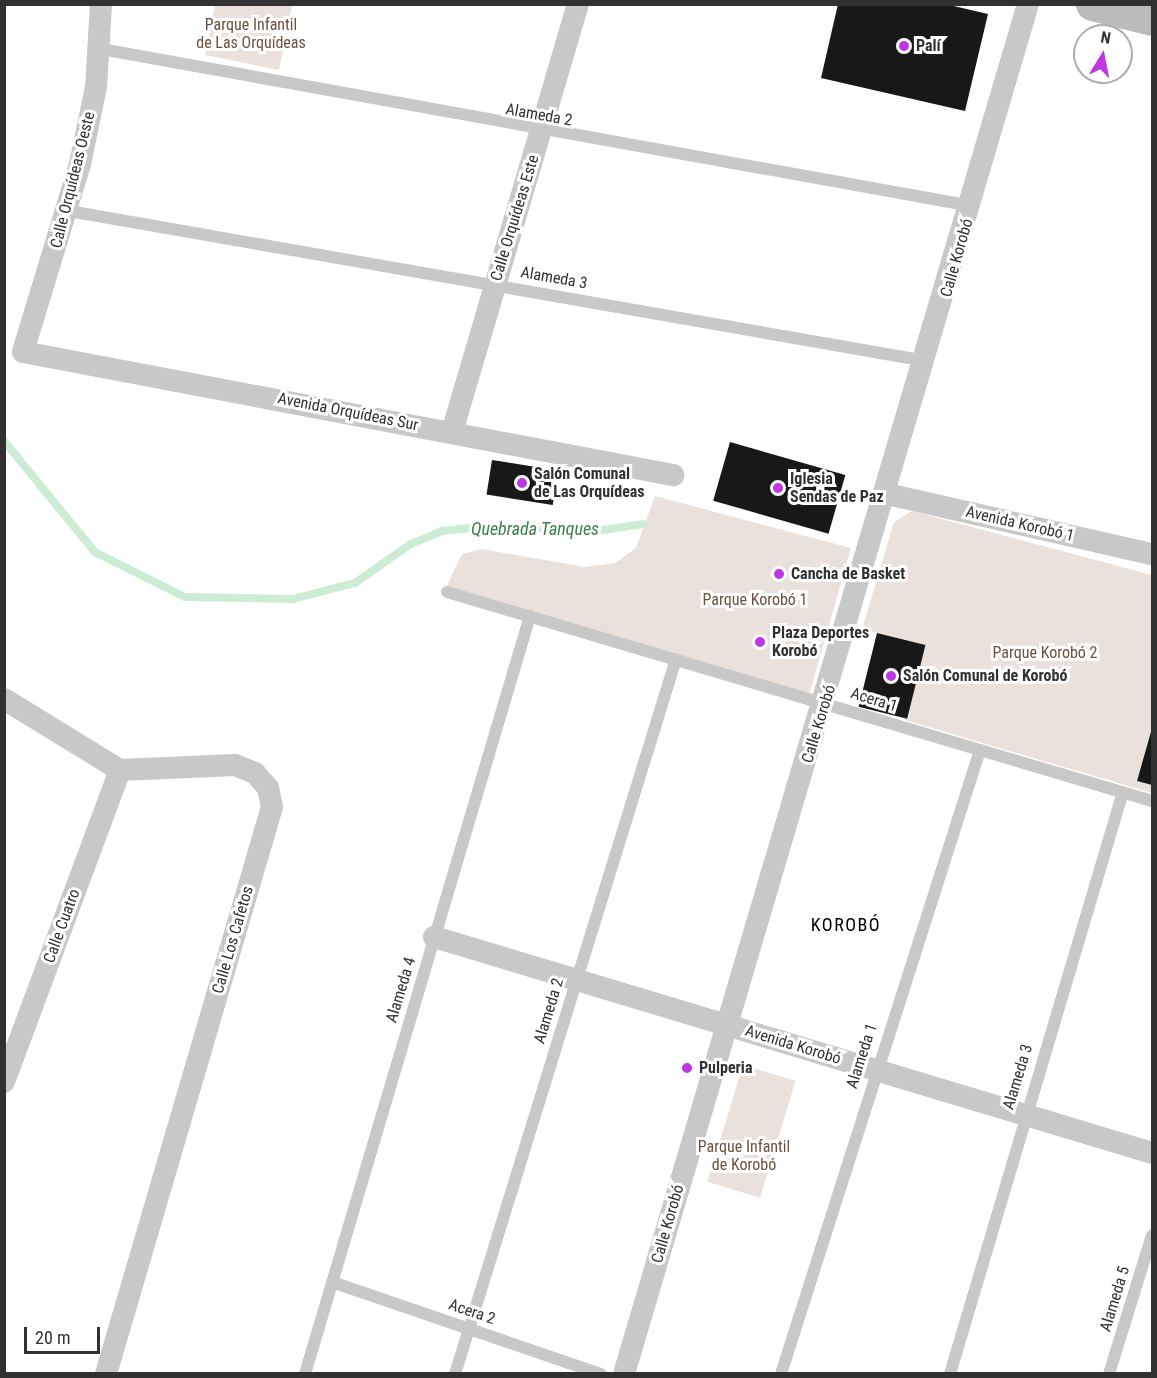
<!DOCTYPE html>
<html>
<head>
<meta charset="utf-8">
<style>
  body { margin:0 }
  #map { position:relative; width:1157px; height:1378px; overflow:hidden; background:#fff; font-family:"Roboto Condensed",sans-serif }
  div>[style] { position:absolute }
  .green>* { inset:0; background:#eae1dc; transform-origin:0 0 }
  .stream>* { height:8px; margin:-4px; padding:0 4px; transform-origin:4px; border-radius:4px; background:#ccedd4 }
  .building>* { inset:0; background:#181818; transform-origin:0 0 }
  .service>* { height:12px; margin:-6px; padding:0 6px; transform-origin:6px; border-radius:6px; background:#c8c8c8 }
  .minor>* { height:22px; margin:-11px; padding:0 11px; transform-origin:11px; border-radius:11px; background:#c8c8c8 }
  .secondary>* { height:33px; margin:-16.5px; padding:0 16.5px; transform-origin:16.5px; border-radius:16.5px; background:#bbb }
  .dots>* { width:16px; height:16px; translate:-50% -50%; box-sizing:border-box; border:3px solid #fff; border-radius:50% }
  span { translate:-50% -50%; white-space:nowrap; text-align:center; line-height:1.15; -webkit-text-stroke:6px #fff; paint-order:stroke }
  .park-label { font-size:16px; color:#6d503e }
  .poi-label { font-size:16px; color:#313131; font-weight:700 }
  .left { translate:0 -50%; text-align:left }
  .street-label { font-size:16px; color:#313131 }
  .water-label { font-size:18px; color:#388049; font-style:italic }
  .neighbourhood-label { font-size:18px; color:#000; letter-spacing:1.5px }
  .frame { position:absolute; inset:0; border:6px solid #313131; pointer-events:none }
  .north { position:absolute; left:1073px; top:24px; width:60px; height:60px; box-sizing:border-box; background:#fff; border:2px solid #adadad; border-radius:50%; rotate:10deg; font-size:16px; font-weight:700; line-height:24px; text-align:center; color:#313131 }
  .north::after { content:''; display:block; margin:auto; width:21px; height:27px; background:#bd37e4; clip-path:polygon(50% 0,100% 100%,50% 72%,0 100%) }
  .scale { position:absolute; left:24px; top:1327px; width:76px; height:27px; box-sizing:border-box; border:3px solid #313131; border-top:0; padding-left:8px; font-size:18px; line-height:21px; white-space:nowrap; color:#313131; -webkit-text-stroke:4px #fff; paint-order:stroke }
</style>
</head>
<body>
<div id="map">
  <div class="green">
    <div style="clip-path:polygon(215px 5px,292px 5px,279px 70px,205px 55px)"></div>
    <div style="clip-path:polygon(655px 496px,851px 548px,809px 695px,447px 586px,462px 554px,482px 549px,585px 567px,615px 563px,636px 548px)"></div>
    <div style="clip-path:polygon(912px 511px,1152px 575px,1152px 726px,1137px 781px,1152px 785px,1152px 793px,905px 720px,926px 645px,862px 629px,894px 522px)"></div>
    <div style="left:743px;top:1065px;width:55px;height:122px;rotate:17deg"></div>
  </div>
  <div class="stream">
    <div style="left:4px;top:441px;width:144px;rotate:50.7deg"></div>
    <div style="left:95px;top:552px;width:101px;rotate:26.6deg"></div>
    <div style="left:185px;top:597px;width:108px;rotate:1.1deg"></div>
    <div style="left:293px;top:599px;width:64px;rotate:-14.5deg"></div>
    <div style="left:355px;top:583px;width:66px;rotate:-35.1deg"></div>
    <div style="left:409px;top:545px;width:36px;rotate:-23deg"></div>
    <div style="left:442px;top:531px;width:48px;rotate:-5.9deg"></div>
    <div style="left:490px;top:526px;width:113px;rotate:2deg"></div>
    <div style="left:603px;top:530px;width:40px;rotate:-8.5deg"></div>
  </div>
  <div class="building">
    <div style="clip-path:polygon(838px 4px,945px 4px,988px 14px,965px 111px,821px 78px)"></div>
    <div style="left:730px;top:442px;width:120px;height:61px;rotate:16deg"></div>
    <div style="left:492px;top:460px;width:67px;height:35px;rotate:9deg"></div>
    <div style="left:877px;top:633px;width:50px;height:76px;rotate:14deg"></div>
    <div style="clip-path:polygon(1152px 728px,1152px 785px,1137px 781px)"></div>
  </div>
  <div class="service">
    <div style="left:101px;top:49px;width:885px;rotate:10.22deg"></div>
    <div style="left:69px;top:211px;width:870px;rotate:9.93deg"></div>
    <div style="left:447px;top:592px;width:735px;rotate:16.51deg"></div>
    <div style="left:332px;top:1282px;width:284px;rotate:18.9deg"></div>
    <div style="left:305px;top:1374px;width:791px;rotate:-73.47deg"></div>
    <div style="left:455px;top:1374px;width:748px;rotate:-72.82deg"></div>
    <div style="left:781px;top:1374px;width:655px;rotate:-72.31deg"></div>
    <div style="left:950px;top:1374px;width:607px;rotate:-73.45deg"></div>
    <div style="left:1109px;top:1374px;width:145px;rotate:-72.8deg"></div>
  </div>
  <div class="minor">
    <div style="left:101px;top:4px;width:83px;rotate:93.4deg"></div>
    <div style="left:96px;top:87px;width:79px;rotate:101.7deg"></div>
    <div style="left:80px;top:164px;width:196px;rotate:106.9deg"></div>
    <div style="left:23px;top:352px;width:662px;rotate:10.72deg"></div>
    <div style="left:452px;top:432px;width:446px;rotate:-73.6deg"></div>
    <div style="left:887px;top:494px;width:272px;rotate:12.8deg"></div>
    <div style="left:4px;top:699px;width:136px;rotate:31.5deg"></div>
    <div style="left:120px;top:770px;width:115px;rotate:-2.5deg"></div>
    <div style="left:235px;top:765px;width:22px;rotate:22deg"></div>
    <div style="left:255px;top:773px;width:20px;rotate:49deg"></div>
    <div style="left:268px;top:788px;width:19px;rotate:78deg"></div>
    <div style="left:272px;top:807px;width:591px;rotate:106.32deg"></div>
    <div style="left:434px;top:937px;width:750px;rotate:16.74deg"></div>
    <div style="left:4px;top:1082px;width:333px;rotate:-69.6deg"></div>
    <div style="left:624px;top:1374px;width:1428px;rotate:-73.57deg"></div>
  </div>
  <div class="secondary">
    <div style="left:1092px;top:4px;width:62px;rotate:14deg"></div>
  </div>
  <div class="dots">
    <div style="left:904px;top:46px;background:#bd37e4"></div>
    <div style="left:522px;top:483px;background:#bd37e4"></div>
    <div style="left:778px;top:488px;background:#bd37e4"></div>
    <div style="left:779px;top:574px;background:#bd37e4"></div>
    <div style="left:760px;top:642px;background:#bd37e4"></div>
    <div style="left:891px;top:676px;background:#bd37e4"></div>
    <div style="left:687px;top:1068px;background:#bd37e4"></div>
  </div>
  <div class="park-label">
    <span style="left:251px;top:34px">Parque Infantil<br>de Las Orquídeas</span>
    <span style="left:755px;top:600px">Parque Korobó 1</span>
    <span style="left:1045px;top:653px">Parque Korobó 2</span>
    <span style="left:744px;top:1156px">Parque Infantil<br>de Korobó</span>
  </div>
  <div class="poi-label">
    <span class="left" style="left:916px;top:46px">Palí</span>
    <span class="left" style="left:534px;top:483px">Salón Comunal<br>de Las Orquídeas</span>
    <span class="left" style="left:790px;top:488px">Iglesia<br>Sendas de Paz</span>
    <span class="left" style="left:791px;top:574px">Cancha de Basket</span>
    <span class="left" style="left:772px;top:642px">Plaza Deportes<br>Korobó</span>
    <span class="left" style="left:903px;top:676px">Salón Comunal de Korobó</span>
    <span class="left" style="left:699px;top:1068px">Pulperia</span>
  </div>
  <div class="street-label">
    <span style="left:539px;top:115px;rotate:10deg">Alameda 2</span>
    <span style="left:73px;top:180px;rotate:-76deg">Calle Orquídeas Oeste</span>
    <span style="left:515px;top:218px;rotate:-73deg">Calle Orquídeas Este</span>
    <span style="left:957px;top:258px;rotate:-74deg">Calle Korobó</span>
    <span style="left:554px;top:278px;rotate:10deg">Alameda 3</span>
    <span style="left:348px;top:412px;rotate:11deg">Avenida Orquídeas Sur</span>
    <span style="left:1020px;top:524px;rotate:13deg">Avenida Korobó 1</span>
    <span style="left:874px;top:700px;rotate:17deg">Acera 1</span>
    <span style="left:819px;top:724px;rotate:-73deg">Calle Korobó</span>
    <span style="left:62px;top:926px;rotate:-70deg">Calle Cuatro</span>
    <span style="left:233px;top:940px;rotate:-74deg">Calle Los Cafetos</span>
    <span style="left:401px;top:990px;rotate:-73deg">Alameda 4</span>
    <span style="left:549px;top:1011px;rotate:-73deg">Alameda 2</span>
    <span style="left:793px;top:1045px;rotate:17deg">Avenida Korobó</span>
    <span style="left:862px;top:1056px;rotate:-72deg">Alameda 1</span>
    <span style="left:1018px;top:1077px;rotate:-73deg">Alameda 3</span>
    <span style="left:668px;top:1224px;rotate:-74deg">Calle Korobó</span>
    <span style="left:1115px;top:1299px;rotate:-73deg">Alameda 5</span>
    <span style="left:472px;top:1312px;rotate:19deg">Acera 2</span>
  </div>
  <div class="water-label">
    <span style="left:535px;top:529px">Quebrada Tanques</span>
  </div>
  <div class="neighbourhood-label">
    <span style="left:846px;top:925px">KOROBÓ</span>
  </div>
  <div class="frame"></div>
  <div class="north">N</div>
  <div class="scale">20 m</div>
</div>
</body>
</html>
